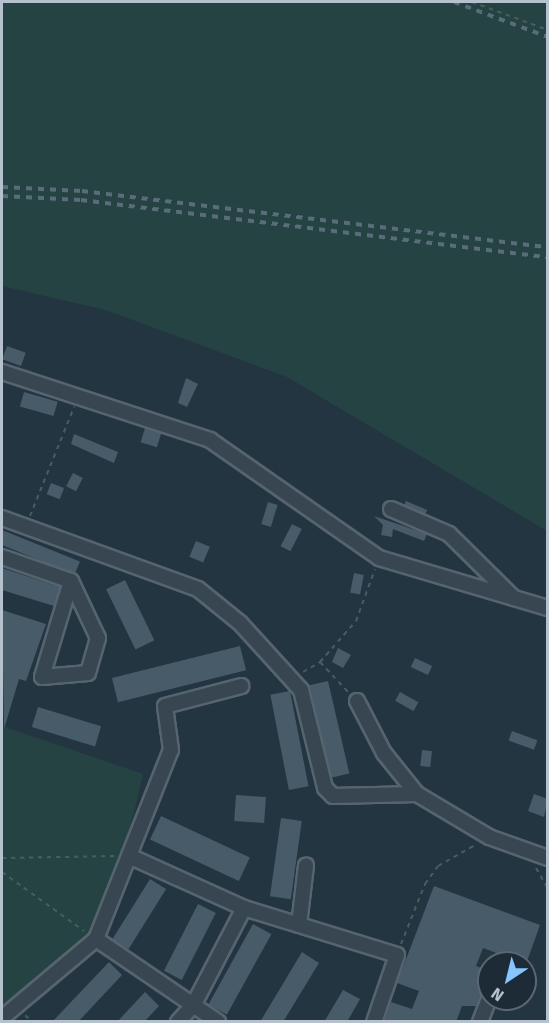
<!DOCTYPE html>
<html>
<head>
<meta charset="utf-8">
<style>
  body { margin:0 }
  #map { position:relative; width:549px; height:1023px; overflow:hidden; background:#243542; font-family:"Fira Sans",sans-serif }
  div>[style] { position:absolute }
  .green>* { inset:0; background:#264343 }
  .building>* { inset:0; background:#485b69; transform-origin:0 0 }
  .path>* { height:2px; margin-top:-1px; transform-origin:0; background:repeating-linear-gradient(90deg,#445f5f 0 4.5px,transparent 0 9px) }
  .roads { filter:drop-shadow(2px 0 #56646f) drop-shadow(-2px 0 #56646f) drop-shadow(0 2px #56646f) drop-shadow(0 -2px #56646f) }
  .minor>* { height:14px; margin:-7px; padding:0 7px; transform-origin:7px; border-radius:7px; background:#384652 }
  .rail>* { height:4px; margin-top:-2px; transform-origin:0; background:repeating-linear-gradient(90deg,#5a6b79 0 6px,transparent 0 12px) }
  span { translate:-50% -50%; white-space:nowrap; text-align:center; line-height:1.15; -webkit-text-stroke:6px #1d2b37; paint-order:stroke }
  .frame { position:absolute; inset:0; border:3px solid #b5c1cc; pointer-events:none }
  .north { position:absolute; left:477px; top:951px; width:60px; height:60px; box-sizing:border-box; background:#1d2b37; border:2px solid #5a6773; border-radius:50%; rotate:215deg; font-size:16px; font-weight:700; line-height:24px; text-align:center; color:#b5c1cc }
  .north::after { content:''; display:block; margin:auto; width:21px; height:27px; background:#87c5ff; clip-path:polygon(50% 0,100% 100%,50% 72%,0 100%) }
</style>
</head>
<body>
<div id="map">
  <div class="green">
    <div style="clip-path:polygon(2px 2px,547px 2px,547px 531px,287px 377px,106px 310px,2px 286px)"></div>
    <div style="clip-path:polygon(2px 726px,143px 774px,127px 842px,91px 934px,2px 1009px)"></div>
  </div>
  <div class="building">
    <div style="left:7px;top:346px;width:20px;height:14px;rotate:20deg"></div>
    <div style="clip-path:polygon(186px 378px,198px 384px,187px 407px,178px 403px)"></div>
    <div style="left:24px;top:392px;width:35px;height:15px;rotate:16deg"></div>
    <div style="left:145px;top:428px;width:17px;height:15px;rotate:17deg"></div>
    <div style="clip-path:polygon(74px 434px,118px 452px,114px 463px,71px 444px)"></div>
    <div style="left:73px;top:473px;width:11px;height:15px;rotate:27deg"></div>
    <div style="left:51px;top:483px;width:14px;height:12px;rotate:21deg"></div>
    <div style="left:406px;top:501px;width:23px;height:4px;rotate:23deg"></div>
    <div style="left:268px;top:502px;width:10px;height:23px;rotate:17deg"></div>
    <div style="clip-path:polygon(374px 516px,427px 534px,424px 541px,393px 529px,392px 537px,381px 535px,383px 525px)"></div>
    <div style="left:292px;top:524px;width:11px;height:25px;rotate:27deg"></div>
    <div style="left:2px;top:530px;width:84px;height:14px;rotate:22deg"></div>
    <div style="left:196px;top:541px;width:15px;height:17px;rotate:23deg"></div>
    <div style="clip-path:polygon(2px 568px,60px 587px,54px 606px,2px 590px)"></div>
    <div style="left:354px;top:573px;width:10px;height:20px;rotate:11deg"></div>
    <div style="left:125px;top:580px;width:67px;height:21px;rotate:64deg"></div>
    <div style="clip-path:polygon(2px 610px,46px 624px,26px 681px,19px 679px,4px 729px)"></div>
    <div style="left:240px;top:646px;width:25px;height:132px;rotate:76deg"></div>
    <div style="clip-path:polygon(338px 648px,351px 655px,343px 668px,332px 662px)"></div>
    <div style="left:415px;top:658px;width:19px;height:10px;rotate:25deg"></div>
    <div style="left:328px;top:681px;width:95px;height:19px;rotate:77deg"></div>
    <div style="left:290px;top:691px;width:97px;height:20px;rotate:79deg"></div>
    <div style="left:400px;top:692px;width:21px;height:10px;rotate:29deg"></div>
    <div style="left:38px;top:707px;width:66px;height:21px;rotate:17deg"></div>
    <div style="left:512px;top:731px;width:27px;height:10px;rotate:20deg"></div>
    <div style="left:422px;top:750px;width:10px;height:16px;rotate:6deg"></div>
    <div style="clip-path:polygon(534px 794px,548px 799px,544px 817px,528px 811px)"></div>
    <div style="left:236px;top:795px;width:30px;height:26px;rotate:4deg"></div>
    <div style="left:161px;top:816px;width:98px;height:26px;rotate:25deg"></div>
    <div style="left:281px;top:818px;width:21px;height:79px;rotate:8deg"></div>
    <div style="left:150px;top:879px;width:19px;height:71px;rotate:32deg"></div>
    <div style="clip-path:polygon(434px 886px,540px 925px,526px 964px,483px 948px,476px 966px,489px 971px,476px 1006px,462px 1006px,456px 1022px,384px 1022px,391px 1002px,412px 1009px,419px 991px,397px 983px)"></div>
    <div style="left:198px;top:904px;width:20px;height:75px;rotate:27deg"></div>
    <div style="left:253px;top:924px;width:21px;height:92px;rotate:29deg"></div>
    <div style="clip-path:polygon(302px 952px,319px 963px,283px 1022px,260px 1022px)"></div>
    <div style="clip-path:polygon(109px 962px,122px 975px,78px 1022px,52px 1022px)"></div>
    <div style="clip-path:polygon(343px 990px,360px 999px,347px 1022px,324px 1022px)"></div>
    <div style="clip-path:polygon(145px 992px,159px 1006px,144px 1022px,117px 1022px)"></div>
  </div>
  <div class="path">
    <div style="left:472px;top:2px;width:81px;rotate:20.2deg"></div>
    <div style="left:30px;top:516px;width:118px;rotate:-68deg"></div>
    <div style="left:320px;top:662px;width:42px;rotate:46.9deg"></div>
    <div style="left:303px;top:672px;width:20px;rotate:-30deg"></div>
    <div style="left:320px;top:662px;width:55px;rotate:-48.7deg"></div>
    <div style="left:356px;top:621px;width:55px;rotate:-69.9deg"></div>
    <div style="left:2px;top:858px;width:114px;rotate:-1deg"></div>
    <div style="left:536px;top:868px;width:24px;rotate:60deg"></div>
    <div style="left:2px;top:872px;width:101px;rotate:35.7deg"></div>
    <div style="left:401px;top:944px;width:65px;rotate:-68.2deg"></div>
    <div style="left:425px;top:884px;width:22px;rotate:-54deg"></div>
    <div style="left:438px;top:866px;width:43px;rotate:-29.6deg"></div>
    <div style="left:25px;top:1015px;width:10px;rotate:45deg"></div>
  </div>
  <div class="roads">
    <div class="minor">
      <div style="left:2px;top:372px;width:219px;rotate:18.1deg"></div>
      <div style="left:210px;top:440px;width:206px;rotate:34.9deg"></div>
      <div style="left:379px;top:558px;width:176px;rotate:16.5deg"></div>
      <div style="left:391px;top:509px;width:63px;rotate:23.3deg"></div>
      <div style="left:449px;top:534px;width:91px;rotate:44.6deg"></div>
      <div style="left:2px;top:518px;width:208px;rotate:19.9deg"></div>
      <div style="left:198px;top:589px;width:54px;rotate:39deg"></div>
      <div style="left:240px;top:623px;width:91px;rotate:47.7deg"></div>
      <div style="left:301px;top:690px;width:101px;rotate:76.2deg"></div>
      <div style="left:325px;top:788px;width:11px;rotate:45deg"></div>
      <div style="left:333px;top:796px;width:84px;rotate:-1.4deg"></div>
      <div style="left:417px;top:794px;width:84px;rotate:30.8deg"></div>
      <div style="left:489px;top:837px;width:63px;rotate:19.6deg"></div>
      <div style="left:2px;top:557px;width:73px;rotate:19.2deg"></div>
      <div style="left:71px;top:581px;width:63px;rotate:64.7deg"></div>
      <div style="left:98px;top:638px;width:36px;rotate:106deg"></div>
      <div style="left:88px;top:673px;width:46px;rotate:175deg"></div>
      <div style="left:42px;top:677px;width:100px;rotate:-73.2deg"></div>
      <div style="left:357px;top:701px;width:59px;rotate:62.6deg"></div>
      <div style="left:384px;top:753px;width:53px;rotate:51.2deg"></div>
      <div style="left:129px;top:856px;width:126px;rotate:24.3deg"></div>
      <div style="left:244px;top:908px;width:160px;rotate:17.1deg"></div>
      <div style="left:397px;top:955px;width:71px;rotate:108.9deg"></div>
      <div style="left:299px;top:925px;width:60px;rotate:-83.3deg"></div>
      <div style="left:96px;top:939px;width:148px;rotate:34.2deg"></div>
      <div style="left:2px;top:1018px;width:123px;rotate:-40deg"></div>
      <div style="left:96px;top:939px;width:203px;rotate:-68.4deg"></div>
      <div style="left:171px;top:750px;width:44px;rotate:-97.8deg"></div>
      <div style="left:165px;top:706px;width:79px;rotate:-14.7deg"></div>
      <div style="left:178px;top:1022px;width:24px;rotate:-48deg"></div>
      <div style="left:194px;top:1004px;width:108px;rotate:-62.5deg"></div>
      <div style="left:480px;top:1022px;width:25px;rotate:-69deg"></div>
    </div>
  </div>
  <div class="rail">
    <div style="left:454px;top:2px;width:100px;rotate:20.4deg"></div>
    <div style="left:2px;top:187px;width:80px;rotate:2.9deg"></div>
    <div style="left:82px;top:191px;width:469px;rotate:6.9deg"></div>
    <div style="left:2px;top:196px;width:79px;rotate:2.9deg"></div>
    <div style="left:81px;top:200px;width:470px;rotate:7deg"></div>
  </div>
  <div class="frame"></div>
  <div class="north">N</div>
</div>
</body>
</html>
